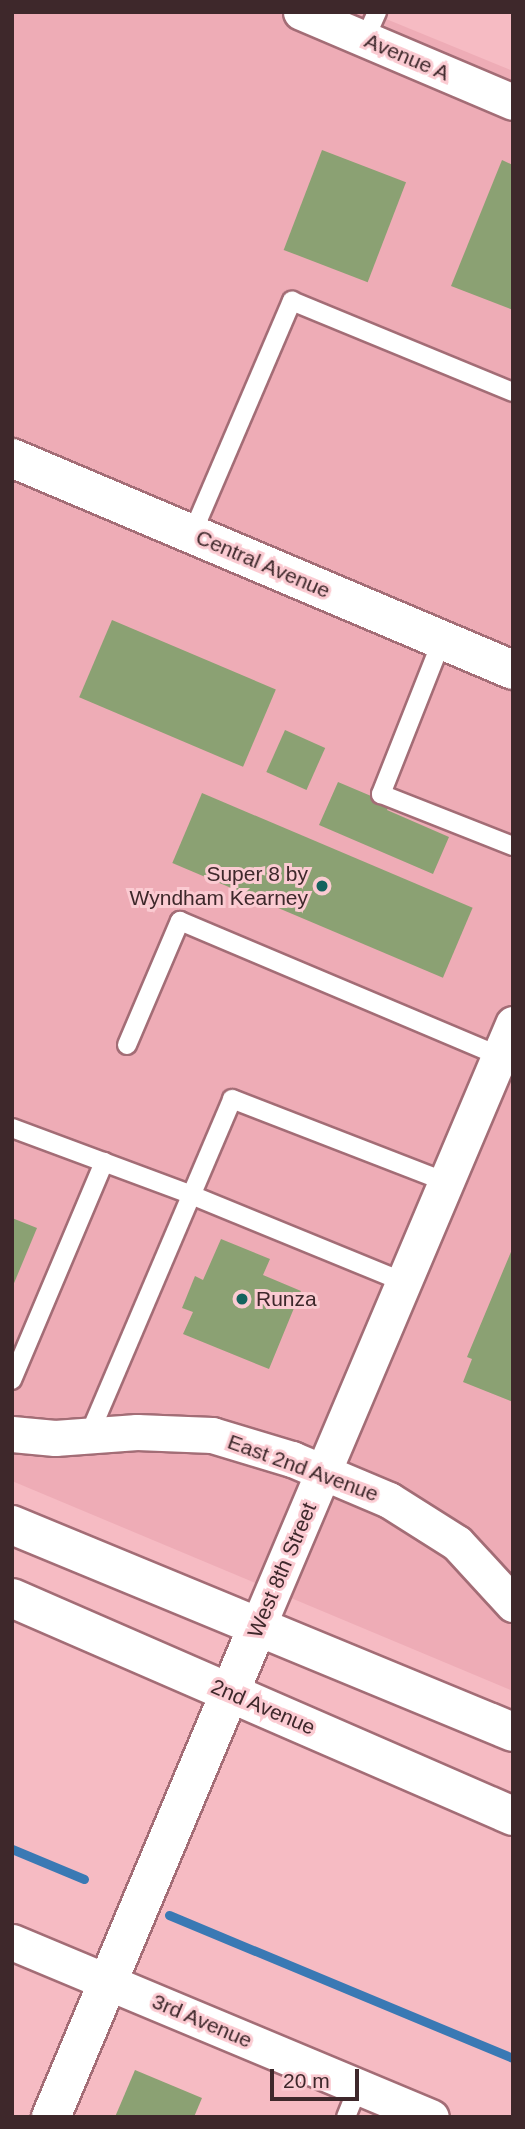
<!DOCTYPE html>
<html>
<head>
<meta charset="utf-8">
<style>
  body { margin:0 }
  #map { position:relative; width:525px; height:2129px; overflow:hidden; background:#f6bbc3; font-family:Helvetica,sans-serif }
  div>[style] { position:absolute }
  .built>* { inset:0; background:#eeacb6 }
  .stream>* { height:9px; margin:-4.5px; padding:0 4.5px; transform-origin:4.5px; border-radius:4.5px; background:#3a79b4 }
  .building>* { inset:0; background:#8ba173; transform-origin:0 0 }
  .roads { filter:drop-shadow(2px 0 #a36d76) drop-shadow(-2px 0 #a36d76) drop-shadow(0 2px #a36d76) drop-shadow(0 -2px #a36d76) }
  .lane>* { height:18px; margin:-9px; padding:0 9px; transform-origin:9px; border-radius:9px; background:#fff }
  .street>* { height:35px; margin:-17.5px; padding:0 17.5px; transform-origin:17.5px; border-radius:17.5px; background:#fff }
  .secondary>* { height:38px; margin:-19px; padding:0 19px; transform-origin:19px; border-radius:19px; background:#fff }
  .dots>* { width:19px; height:19px; translate:-50% -50%; box-sizing:border-box; border:4px solid #fbcbd2; border-radius:50% }
  span { translate:-50% -50%; white-space:nowrap; text-align:center; line-height:1.15; -webkit-text-stroke:6px #fbcbd2; paint-order:stroke }
  .street-label { font-size:21px; color:#3e282b }
  .poi-label { font-size:21px; color:#3e282b }
  .right { translate:-100% -50%; text-align:right }
  .left { translate:0 -50%; text-align:left }
  .frame { position:absolute; inset:0; border:14px solid #3e282b; pointer-events:none }
  .scale { position:absolute; left:270px; top:2069px; width:89px; height:32px; box-sizing:border-box; border:4px solid #3e282b; border-top:0; padding-left:9px; font-size:21px; line-height:24px; white-space:nowrap; color:#3e282b; -webkit-text-stroke:5px #fbcbd2; paint-order:stroke }
</style>
</head>
<body>
<div id="map">
  <div class="built">
    <div style="clip-path:polygon(12px 12px,369px 12px,513px 71px,513px 1691px,12px 1481px)"></div>
  </div>
  <div class="stream">
    <div style="left:12px;top:1849px;width:78px;rotate:22.6deg"></div>
    <div style="left:169px;top:1915px;width:373px;rotate:22.6deg"></div>
  </div>
  <div class="building">
    <div style="left:322px;top:150px;width:90px;height:107px;rotate:21deg"></div>
    <div style="clip-path:polygon(502px 160px,513px 165px,513px 310px,451px 286px)"></div>
    <div style="left:112px;top:620px;width:178px;height:84px;rotate:23deg"></div>
    <div style="left:285px;top:730px;width:44px;height:46px;rotate:24deg"></div>
    <div style="clip-path:polygon(338px 782px,390px 804px,387px 810px,449px 837px,433px 874px,319px 825px)"></div>
    <div style="left:202px;top:793px;width:294px;height:76px;rotate:23deg"></div>
    <div style="clip-path:polygon(12px 1218px,37px 1228px,12px 1288px)"></div>
    <div style="clip-path:polygon(221px 1239px,270px 1259px,263px 1275px,301px 1291px,269px 1369px,183px 1334px,193px 1312px,182px 1308px,195px 1276px,203px 1280px)"></div>
    <div style="clip-path:polygon(513px 1247px,513px 1402px,463px 1382px,472px 1359px,467px 1357px)"></div>
    <div style="clip-path:polygon(135px 2070px,202px 2098px,194px 2117px,115px 2117px)"></div>
  </div>
  <div class="roads">
    <div class="lane">
      <div style="left:365px;top:39px;width:30px;rotate:-66deg"></div>
      <div style="left:192px;top:534px;width:254px;rotate:-66.8deg"></div>
      <div style="left:292px;top:301px;width:239px;rotate:22.4deg"></div>
      <div style="left:442px;top:640px;width:166px;rotate:111.6deg"></div>
      <div style="left:381px;top:794px;width:142px;rotate:21.5deg"></div>
      <div style="left:127px;top:1045px;width:135px;rotate:-66.9deg"></div>
      <div style="left:180px;top:921px;width:346px;rotate:22.9deg"></div>
      <div style="left:12px;top:1128px;width:189px;rotate:20.4deg"></div>
      <div style="left:189px;top:1194px;width:232px;rotate:22.3deg"></div>
      <div style="left:12px;top:1380px;width:237px;rotate:-67.1deg"></div>
      <div style="left:89px;top:1435px;width:365px;rotate:-66.9deg"></div>
      <div style="left:232px;top:1099px;width:230px;rotate:21.2deg"></div>
      <div style="left:346px;top:2117px;width:32px;rotate:-68deg"></div>
    </div>
    <div class="street">
      <div style="left:301px;top:12px;width:230px;rotate:23deg"></div>
      <div style="left:12px;top:1434px;width:43px;rotate:5.3deg"></div>
      <div style="left:55px;top:1438px;width:82px;rotate:-4.2deg"></div>
      <div style="left:137px;top:1432px;width:75px;rotate:2.3deg"></div>
      <div style="left:212px;top:1435px;width:84px;rotate:16.7deg"></div>
      <div style="left:292px;top:1459px;width:105px;rotate:22.9deg"></div>
      <div style="left:389px;top:1500px;width:80px;rotate:32.3deg"></div>
      <div style="left:457px;top:1543px;width:83px;rotate:47.4deg"></div>
      <div style="left:257px;top:1628px;width:656px;rotate:-67.03deg"></div>
      <div style="left:12px;top:1942px;width:454px;rotate:22.7deg"></div>
    </div>
    <div class="secondary">
      <div style="left:12px;top:458px;width:544px;rotate:22.94deg"></div>
      <div style="left:12px;top:1525px;width:542px;rotate:22.45deg"></div>
      <div style="left:12px;top:1598px;width:546px;rotate:23.52deg"></div>
      <div style="left:51px;top:2117px;width:531px;rotate:-67.16deg"></div>
    </div>
  </div>
  <div class="dots">
    <div style="left:322px;top:886px;background:#14635e"></div>
    <div style="left:242px;top:1299px;background:#14635e"></div>
  </div>
  <div class="street-label">
    <span style="left:407px;top:57px;rotate:23deg">Avenue A</span>
    <span style="left:263px;top:564px;rotate:23deg">Central Avenue</span>
    <span style="left:303px;top:1468px;rotate:20deg">East 2nd Avenue</span>
    <span style="left:282px;top:1570px;rotate:-67deg">West 8th Street</span>
    <span style="left:263px;top:1707px;rotate:23deg">2nd Avenue</span>
    <span style="left:202px;top:2021px;rotate:23deg">3rd Avenue</span>
  </div>
  <div class="poi-label">
    <span class="right" style="left:308px;top:886px">Super 8 by<br>Wyndham Kearney</span>
    <span class="left" style="left:256px;top:1299px">Runza</span>
  </div>
  <div class="frame"></div>
  <div class="scale">20 m</div>
</div>
</body>
</html>
